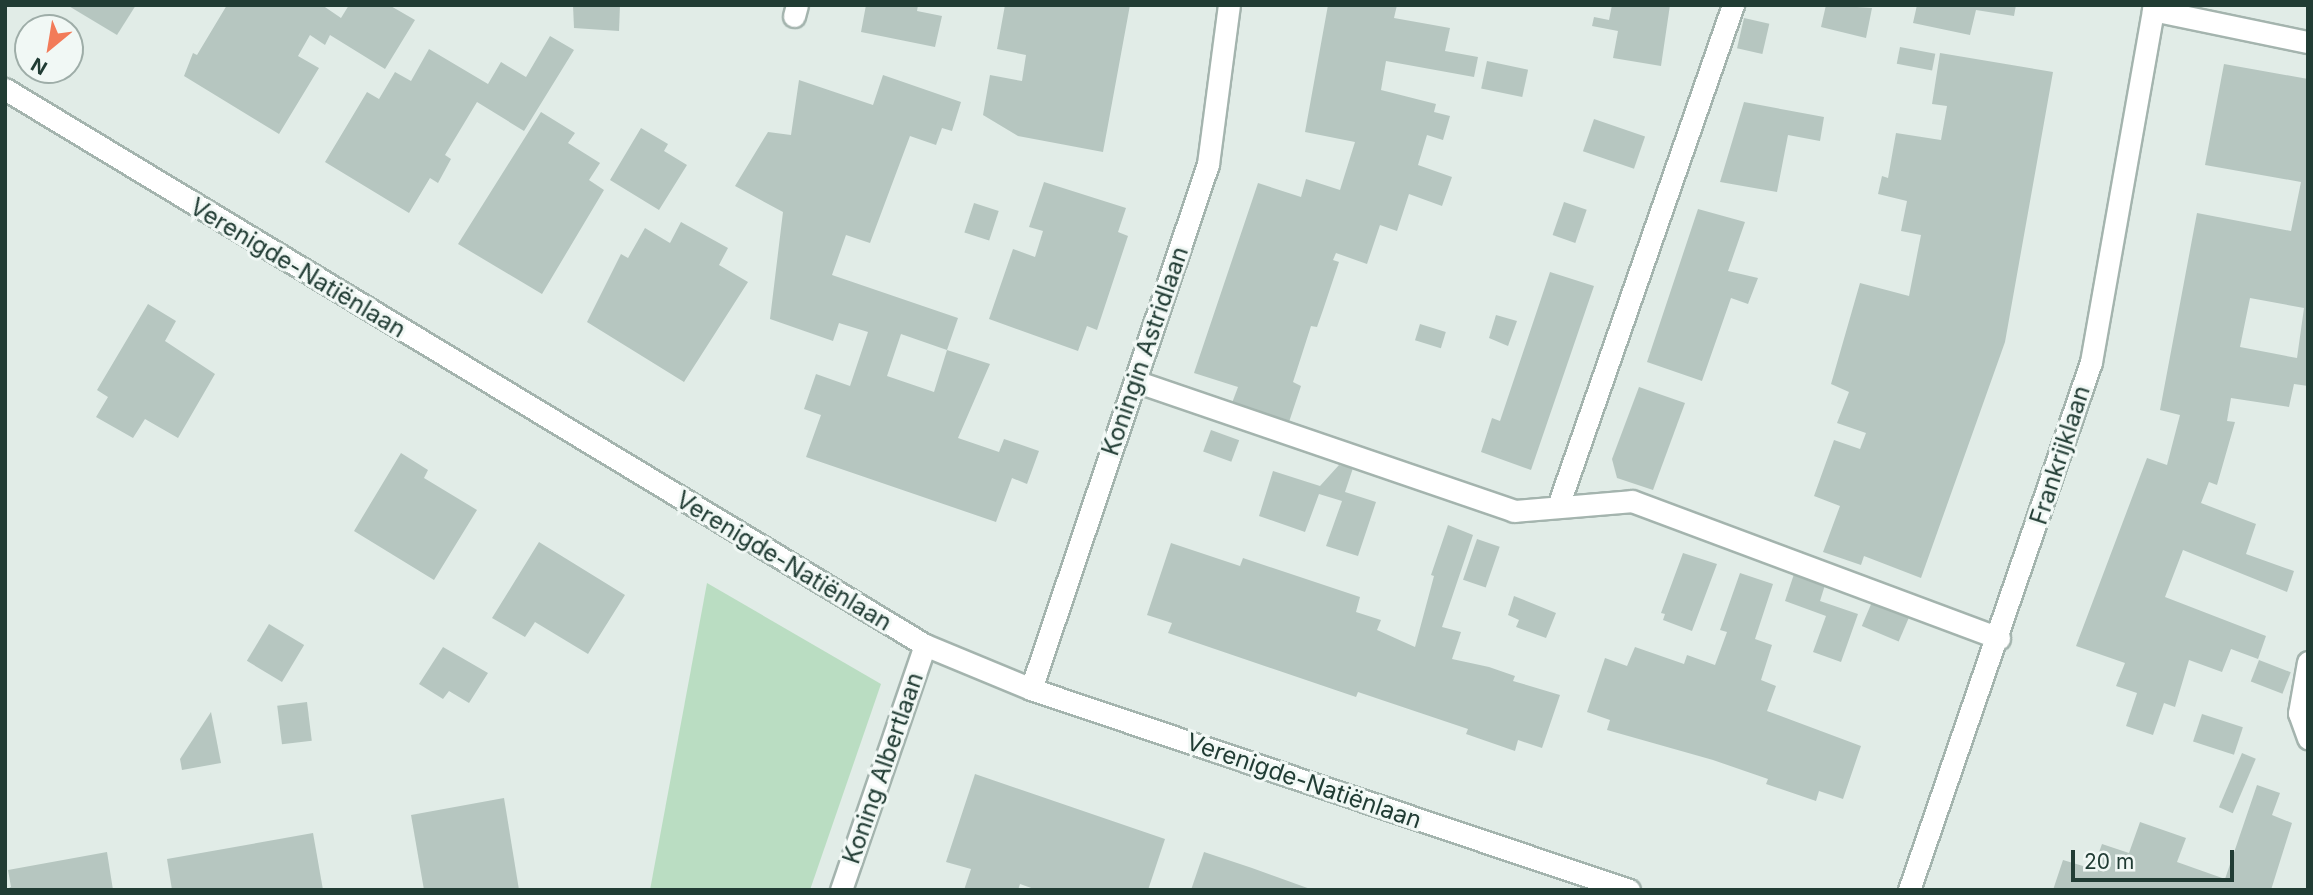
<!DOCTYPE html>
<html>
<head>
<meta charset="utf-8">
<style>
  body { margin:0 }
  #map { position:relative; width:2313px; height:895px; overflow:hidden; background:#e1ece7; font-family:Inter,sans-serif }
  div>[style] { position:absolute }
  .green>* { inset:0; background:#baddc2 }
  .building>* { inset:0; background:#b6c6c0; transform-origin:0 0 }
  .roads { filter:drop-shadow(2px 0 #a4b4ae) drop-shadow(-2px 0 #a4b4ae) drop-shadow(0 2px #a4b4ae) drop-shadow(0 -2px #a4b4ae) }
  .service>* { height:21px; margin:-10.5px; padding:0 10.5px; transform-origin:10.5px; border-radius:10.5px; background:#fff }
  .minor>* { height:21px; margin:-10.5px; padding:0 10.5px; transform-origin:10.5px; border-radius:10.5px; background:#fff }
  span { translate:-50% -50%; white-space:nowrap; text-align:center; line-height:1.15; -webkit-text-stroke:6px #f1f8f5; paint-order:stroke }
  .street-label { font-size:24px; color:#213c34 }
  .frame { position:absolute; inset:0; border:7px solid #213c34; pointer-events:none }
  .north { position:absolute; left:14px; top:14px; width:70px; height:70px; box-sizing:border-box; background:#f1f8f5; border:2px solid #9eada8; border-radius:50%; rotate:210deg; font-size:19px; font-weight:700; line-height:28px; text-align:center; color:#213c34 }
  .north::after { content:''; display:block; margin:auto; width:24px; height:32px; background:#f27b59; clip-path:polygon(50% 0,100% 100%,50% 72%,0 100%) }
  .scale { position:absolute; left:2071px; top:850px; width:163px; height:32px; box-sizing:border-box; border:4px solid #213c34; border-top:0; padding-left:9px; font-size:21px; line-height:24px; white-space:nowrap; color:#213c34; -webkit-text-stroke:5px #f1f8f5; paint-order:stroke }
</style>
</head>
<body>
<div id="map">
  <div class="green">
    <div style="clip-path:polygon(707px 583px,881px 684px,810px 890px,650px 890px)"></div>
  </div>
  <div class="building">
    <div style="clip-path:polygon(67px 5px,136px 5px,117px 35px)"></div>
    <div style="clip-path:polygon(227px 5px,322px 5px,341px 18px,349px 5px,389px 5px,415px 20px,385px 69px,330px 35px,325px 45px,310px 35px,298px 56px,319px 68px,279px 134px,184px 76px,193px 53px,197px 55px)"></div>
    <div style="clip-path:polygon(573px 5px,620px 5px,619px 31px,574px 28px)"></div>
    <div style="clip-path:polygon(866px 5px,918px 5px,917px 11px,942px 16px,935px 47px,861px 32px)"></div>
    <div style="clip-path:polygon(1005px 5px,1130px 5px,1103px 152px,1018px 136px,983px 115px,990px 75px,1022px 81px,1026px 55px,997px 49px)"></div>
    <div style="clip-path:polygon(1328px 5px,1397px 5px,1394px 18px,1450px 28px,1445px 51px,1478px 57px,1474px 77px,1386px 61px,1381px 90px,1436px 104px,1434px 112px,1450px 116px,1443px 140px,1427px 135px,1418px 165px,1452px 177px,1442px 206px,1409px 194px,1397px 231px,1380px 225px,1367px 264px,1336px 253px,1333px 260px,1339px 262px,1323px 310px,1317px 327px,1311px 326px,1293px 382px,1301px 386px,1289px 422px,1232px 403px,1238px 387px,1194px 373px,1258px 183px,1301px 197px,1306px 179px,1340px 190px,1355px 142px,1305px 132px)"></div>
    <div style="clip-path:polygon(1612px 5px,1670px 5px,1661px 66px,1613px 58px,1618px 31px,1592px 26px,1594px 17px,1609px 20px)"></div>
    <div style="clip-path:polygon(1826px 5px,1872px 8px,1866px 38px,1821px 27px)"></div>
    <div style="clip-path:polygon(1917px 5px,2016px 5px,2014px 16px,1976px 10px,1970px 35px,1913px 23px)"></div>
    <div style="left:1744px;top:18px;width:26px;height:31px;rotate:13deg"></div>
    <div style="clip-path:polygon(550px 36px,574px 50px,524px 131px,477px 102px,445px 155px,451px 159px,438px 183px,430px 178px,409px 213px,325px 162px,367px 92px,379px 99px,395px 72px,411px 81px,429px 49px,488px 84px,501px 62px,526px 77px)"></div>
    <div style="left:1900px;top:47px;width:36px;height:17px;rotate:11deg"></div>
    <div style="clip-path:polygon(1940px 53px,2053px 72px,2005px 342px,1921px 578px,1864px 556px,1861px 565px,1823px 552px,1840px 506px,1814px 496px,1834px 440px,1860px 449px,1866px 433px,1837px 423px,1849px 392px,1831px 384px,1860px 283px,1909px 296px,1921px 235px,1901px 231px,1907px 201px,1878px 194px,1882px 176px,1888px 178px,1896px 133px,1941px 140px,1947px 106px,1932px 104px)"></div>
    <div style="left:1487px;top:61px;width:42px;height:28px;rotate:12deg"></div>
    <div style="clip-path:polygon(evenodd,2224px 64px,2308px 79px,2308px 386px,2294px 384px,2289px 407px,2231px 398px,2227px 421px,2235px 422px,2217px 485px,2209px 482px,2201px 503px,2256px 524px,2246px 554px,2294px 571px,2287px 592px,2183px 550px,2165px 597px,2266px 636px,2258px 659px,2231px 649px,2222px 672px,2189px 660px,2175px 707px,2164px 703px,2153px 735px,2126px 726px,2137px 693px,2116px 686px,2125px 663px,2076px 646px,2147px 458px,2167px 465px,2180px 415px,2160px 410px,2197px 213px,2291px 231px,2301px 182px,2205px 165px,2224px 64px,2250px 298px,2304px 308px,2297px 358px,2240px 347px,2250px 298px)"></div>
    <div style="clip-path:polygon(883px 75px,961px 102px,952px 131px,942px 128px,936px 145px,910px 136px,870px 243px,846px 235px,832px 275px,958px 318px,947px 350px,901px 334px,887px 376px,934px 392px,947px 350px,990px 364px,958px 438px,999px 452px,1004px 439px,1039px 451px,1027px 484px,1012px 478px,996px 522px,806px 457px,821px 415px,804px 409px,816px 374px,850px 386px,868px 332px,839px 323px,833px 341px,770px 319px,783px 212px,735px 186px,768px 132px,791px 135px,799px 80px,873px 105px)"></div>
    <div style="clip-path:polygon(1744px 102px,1824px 117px,1820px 141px,1788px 135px,1777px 192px,1720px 182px)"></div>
    <div style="clip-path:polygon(541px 112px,575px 133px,568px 143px,600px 163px,589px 180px,604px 190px,542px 294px,458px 244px)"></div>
    <div style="left:1594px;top:119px;width:54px;height:34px;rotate:19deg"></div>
    <div style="clip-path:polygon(641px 128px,668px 144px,664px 151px,687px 165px,659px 210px,610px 180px)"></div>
    <div style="clip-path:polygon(1044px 182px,1126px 208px,1118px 232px,1128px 236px,1097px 330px,1087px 326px,1078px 351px,989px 319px,1013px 249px,1035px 257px,1043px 231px,1029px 227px)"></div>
    <div style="left:1564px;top:202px;width:24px;height:35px;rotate:19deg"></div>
    <div style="left:974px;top:203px;width:26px;height:31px;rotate:18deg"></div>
    <div style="clip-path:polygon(1698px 209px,1745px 222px,1728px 271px,1758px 278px,1748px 304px,1731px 298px,1702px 381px,1647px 362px)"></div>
    <div style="clip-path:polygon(681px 222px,728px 248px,719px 265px,748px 282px,684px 382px,587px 322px,621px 254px,628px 258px,645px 228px,670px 243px)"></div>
    <div style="clip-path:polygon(1550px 272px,1594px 286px,1531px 470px,1481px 452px,1492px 418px,1500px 421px)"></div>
    <div style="clip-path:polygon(148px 304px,176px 321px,165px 341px,215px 374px,178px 438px,145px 419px,133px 438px,96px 417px,108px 397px,97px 390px)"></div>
    <div style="clip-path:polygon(1496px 315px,1517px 321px,1508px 346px,1489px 338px)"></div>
    <div style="left:1420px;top:324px;width:27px;height:17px;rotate:17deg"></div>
    <div style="clip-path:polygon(1639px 387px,1685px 403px,1653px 490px,1617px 478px,1612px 459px)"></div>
    <div style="left:1211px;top:430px;width:30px;height:23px;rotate:20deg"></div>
    <div style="clip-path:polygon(401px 453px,428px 470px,424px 478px,477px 510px,434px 580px,354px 531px)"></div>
    <div style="clip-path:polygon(1339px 465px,1353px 468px,1345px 492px,1376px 502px,1358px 556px,1326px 546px,1342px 501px,1319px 494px,1305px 532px,1259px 516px,1273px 471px,1320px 486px)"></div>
    <div style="clip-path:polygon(1448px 525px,1473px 535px,1442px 627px,1461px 632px,1452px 659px,1489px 667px,1515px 676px,1513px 681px,1560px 695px,1542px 748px,1518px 740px,1515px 751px,1466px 734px,1468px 729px,1358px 692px,1356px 697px,1168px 633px,1172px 623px,1147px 615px,1171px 543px,1240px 566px,1243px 558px,1360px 597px,1356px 612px,1381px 620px,1377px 630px,1415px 647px,1434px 576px,1431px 575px)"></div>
    <div style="left:1477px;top:539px;width:24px;height:43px;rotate:19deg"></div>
    <div style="clip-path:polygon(539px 542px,625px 595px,588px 654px,535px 622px,525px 637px,492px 618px)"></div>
    <div style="clip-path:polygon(1683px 553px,1717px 564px,1692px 631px,1663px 620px,1665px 614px,1661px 613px)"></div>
    <div style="clip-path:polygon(1740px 573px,1773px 584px,1755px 639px,1772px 645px,1761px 680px,1776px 686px,1767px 711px,1861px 746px,1843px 799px,1819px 791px,1816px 801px,1766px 784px,1768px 779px,1713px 760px,1607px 730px,1610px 720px,1587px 712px,1605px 658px,1627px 666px,1635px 647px,1684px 664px,1687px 655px,1715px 665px,1727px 632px,1720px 630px)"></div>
    <div style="clip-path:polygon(1794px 574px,1825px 585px,1820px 601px,1858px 614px,1841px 662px,1813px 652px,1826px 616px,1785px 601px)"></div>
    <div style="clip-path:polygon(1514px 596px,1556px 613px,1546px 638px,1516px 627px,1519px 620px,1508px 615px)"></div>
    <div style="left:1872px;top:602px;width:40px;height:26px;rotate:23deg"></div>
    <div style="left:269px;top:624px;width:41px;height:43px;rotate:31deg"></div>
    <div style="clip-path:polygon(443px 647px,488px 673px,469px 703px,449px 691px,443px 699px,419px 684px)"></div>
    <div style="left:2259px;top:660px;width:34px;height:23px;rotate:21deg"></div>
    <div style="left:307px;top:702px;width:39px;height:30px;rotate:83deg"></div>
    <div style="clip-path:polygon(211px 712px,221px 763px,182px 770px,180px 759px)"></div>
    <div style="left:2202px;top:714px;width:43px;height:29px;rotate:18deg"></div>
    <div style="left:2242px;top:753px;width:15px;height:59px;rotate:23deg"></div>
    <div style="clip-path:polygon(975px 774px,1165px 839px,1148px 890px,1037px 890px,1020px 884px,1018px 890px,964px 890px,971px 869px,946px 862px)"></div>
    <div style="clip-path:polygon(2257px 785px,2280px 793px,2272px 815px,2292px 823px,2271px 890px,2053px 890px,2063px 860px,2093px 869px,2102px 844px,2129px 853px,2140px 822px,2186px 838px,2177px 862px,2225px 879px)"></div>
    <div style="clip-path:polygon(504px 798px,519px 890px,424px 890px,411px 815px)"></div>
    <div style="clip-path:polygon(313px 833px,323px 890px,172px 890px,167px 859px)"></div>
    <div style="clip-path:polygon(107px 852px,113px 890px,5px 890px,11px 887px,8px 870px)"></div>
    <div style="clip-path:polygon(1204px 852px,1252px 868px,1313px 890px,1191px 890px)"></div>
  </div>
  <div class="roads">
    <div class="service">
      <div style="left:2153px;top:10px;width:158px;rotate:11.7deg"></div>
      <div style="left:794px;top:16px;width:11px;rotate:-75deg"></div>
      <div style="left:1135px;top:381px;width:401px;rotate:18.9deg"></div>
      <div style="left:1514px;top:511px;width:118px;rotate:-4.8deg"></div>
      <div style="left:1632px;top:501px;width:392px;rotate:20.5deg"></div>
      <div style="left:1558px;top:506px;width:531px;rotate:-70.75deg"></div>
      <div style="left:2308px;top:662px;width:52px;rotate:100deg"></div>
      <div style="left:2299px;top:713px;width:27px;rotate:70deg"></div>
    </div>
    <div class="minor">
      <div style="left:5px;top:89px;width:1075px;rotate:31.15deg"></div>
      <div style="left:925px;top:645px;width:115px;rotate:22.5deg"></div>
      <div style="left:1031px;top:689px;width:631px;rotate:18.58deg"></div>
      <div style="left:1031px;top:689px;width:554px;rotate:-71.37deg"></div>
      <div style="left:1208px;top:164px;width:160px;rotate:-82.5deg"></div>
      <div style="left:841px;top:890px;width:259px;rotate:-71.1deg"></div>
      <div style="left:1909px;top:890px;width:558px;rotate:-70.98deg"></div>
      <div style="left:2091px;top:362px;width:363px;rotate:-80deg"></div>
    </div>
  </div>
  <div class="street-label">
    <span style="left:298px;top:268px;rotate:31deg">Verenigde-Natiënlaan</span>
    <span style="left:1145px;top:351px;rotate:-71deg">Koningin Astridlaan</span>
    <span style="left:2060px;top:455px;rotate:-72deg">Frankrijklaan</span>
    <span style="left:784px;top:561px;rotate:31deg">Verenigde-Natiënlaan</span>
    <span style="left:883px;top:768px;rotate:-71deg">Koning Albertlaan</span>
    <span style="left:1304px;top:781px;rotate:19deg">Verenigde-Natiënlaan</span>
  </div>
  <div class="frame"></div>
  <div class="north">N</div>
  <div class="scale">20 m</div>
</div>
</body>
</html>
